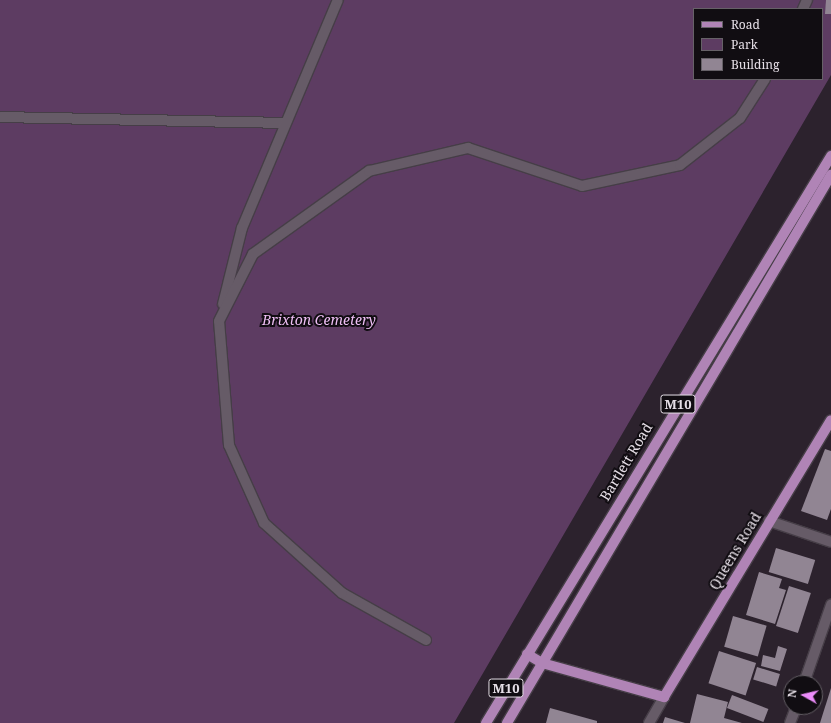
<!DOCTYPE html>
<html>
<head>
<meta charset="utf-8">
<style>
  body { margin:0 }
  #map { position:relative; width:831px; height:723px; overflow:hidden; background:#2c222d; font-family:"Noto Serif",serif }
  div>[style] { position:absolute }
  .green>* { inset:0; background:#5d3c62 }
  .building>* { inset:0; background:#918593; transform-origin:0 0 }
  .roads { filter:drop-shadow(1px 0 #463e47) drop-shadow(-1px 0 #463e47) drop-shadow(0 1px #463e47) drop-shadow(0 -1px #463e47) }
  .minor>* { height:10px; margin:-5px; padding:0 5px; transform-origin:5px; border-radius:5px; background:#665b67 }
  .major>* { height:10px; margin:-5px; padding:0 5px; transform-origin:5px; border-radius:5px; background:#b084b6 }
  span { translate:-50% -50%; white-space:nowrap; text-align:center; line-height:1.15; -webkit-text-stroke:4px #110d12; paint-order:stroke }
  .shield-label span { padding:1px 3px; background:#110d12; border:1px solid; border-radius:3px; -webkit-text-stroke-width:0 }
  .shield-label { font-size:13px; color:#e6dfe7; font-weight:700 }
  .park-label { font-size:14px; color:#eebef4; font-style:italic }
  .street-label { font-size:14px; color:#e6dfe7 }
  .legend { position:absolute; left:693px; top:8px; width:130px; height:72px; box-sizing:border-box; background:#110d12; border:1px solid #666167; margin:0; padding:5px 7px; list-style:none; font-size:12px; color:#e6dfe7 }
  .legend li { display:flex; align-items:center; gap:8px; height:20px }
  .legend b { width:20px; border:1px solid #666167 }
  .north { position:absolute; left:783px; top:675px; width:40px; height:40px; box-sizing:border-box; background:#110d12; border:1px solid #666167; border-radius:50%; rotate:278deg; font-size:11px; font-weight:700; line-height:16px; text-align:center; color:#e6dfe7 }
  .north::after { content:''; display:block; margin:auto; width:14px; height:18px; background:#ec8cfa; clip-path:polygon(50% 0,100% 100%,50% 72%,0 100%) }
</style>
</head>
<body>
<div id="map">
  <div class="green">
    <div style="clip-path:polygon(evenodd,0 0,831px 0,831px 75px,454px 723px,0 723px,0 0,694px 9px,822px 9px,822px 79px,694px 79px,694px 9px)"></div>
  </div>
  <div class="building">
    <div style="clip-path:polygon(826px 0,831px 0,831px 14px,825px 14px)"></div>
    <div style="clip-path:polygon(825px 449px,831px 451px,831px 509px,827px 520px,801px 511px)"></div>
    <div style="left:776px;top:548px;width:41px;height:25px;rotate:17deg"></div>
    <div style="clip-path:polygon(759px 572px,782px 579px,779px 588px,786px 590px,775px 624px,746px 615px)"></div>
    <div style="left:789px;top:586px;width:23px;height:42px;rotate:18deg"></div>
    <div style="left:733px;top:616px;width:35px;height:32px;rotate:16deg"></div>
    <div style="clip-path:polygon(778px 646px,787px 649px,780px 671px,761px 666px,763px 655px,775px 658px)"></div>
    <div style="left:719px;top:651px;width:39px;height:34px;rotate:18deg"></div>
    <div style="left:757px;top:667px;width:24px;height:13px;rotate:17deg"></div>
    <div style="clip-path:polygon(831px 688px,831px 723px,820px 723px)"></div>
    <div style="clip-path:polygon(697px 694px,728px 702px,724px 718px,742px 723px,690px 723px)"></div>
    <div style="left:732px;top:695px;width:39px;height:14px;rotate:21deg"></div>
    <div style="clip-path:polygon(550px 708px,597px 721px,597px 723px,546px 723px)"></div>
    <div style="clip-path:polygon(665px 717px,685px 723px,663px 723px)"></div>
  </div>
  <div class="roads">
    <div class="minor">
      <div style="left:803px;top:9px;width:10px;rotate:-66deg"></div>
      <div style="left:0;top:117px;width:284px;rotate:1.2deg"></div>
      <div style="left:223px;top:304px;width:78px;rotate:-76deg"></div>
      <div style="left:242px;top:228px;width:247px;rotate:-67.2deg"></div>
      <div style="left:769px;top:521px;width:65px;rotate:18.7deg"></div>
      <div style="left:426px;top:640px;width:96px;rotate:-150.8deg"></div>
      <div style="left:342px;top:593px;width:105px;rotate:-138.1deg"></div>
      <div style="left:264px;top:523px;width:85px;rotate:-114.2deg"></div>
      <div style="left:229px;top:445px;width:124px;rotate:-94.6deg"></div>
      <div style="left:219px;top:321px;width:75px;rotate:-63.1deg"></div>
      <div style="left:253px;top:254px;width:143px;rotate:-35.6deg"></div>
      <div style="left:369px;top:171px;width:102px;rotate:-13.1deg"></div>
      <div style="left:468px;top:148px;width:120px;rotate:18.4deg"></div>
      <div style="left:582px;top:186px;width:100px;rotate:-12.1deg"></div>
      <div style="left:680px;top:165px;width:76px;rotate:-38.1deg"></div>
      <div style="left:740px;top:118px;width:46px;rotate:-57.3deg"></div>
      <div style="left:804px;top:683px;width:83px;rotate:-70.9deg"></div>
      <div style="left:649px;top:723px;width:30px;rotate:-60deg"></div>
      <div style="left:790px;top:723px;width:17px;rotate:-69deg"></div>
    </div>
    <div class="major">
      <div style="left:527px;top:654px;width:17px;rotate:31deg"></div>
      <div style="left:542px;top:663px;width:127px;rotate:15.6deg"></div>
      <div style="left:664px;top:697px;width:323px;rotate:-58.9deg"></div>
      <div style="left:486px;top:723px;width:664px;rotate:-58.68deg"></div>
      <div style="left:507px;top:723px;width:637px;rotate:-59.41deg"></div>
    </div>
  </div>
  <div class="shield-label">
    <span style="left:678px;top:404px">M10</span>
    <span style="left:506px;top:688px">M10</span>
  </div>
  <div class="park-label">
    <span style="left:319px;top:320px">Brixton Cemetery</span>
  </div>
  <div class="street-label">
    <span style="left:626px;top:462px;rotate:-59deg">Bartlett Road</span>
    <span style="left:735px;top:551px;rotate:-59deg">Queens Road</span>
  </div>
  <ul class="legend">
  <li><b style="height:5px;background:#b084b6"></b>Road</li>
  <li><b style="height:11px;background:#5d3c62"></b>Park</li>
  <li><b style="height:11px;background:#918593"></b>Building</li>
  </ul>
  <div class="north">N</div>
</div>
</body>
</html>
